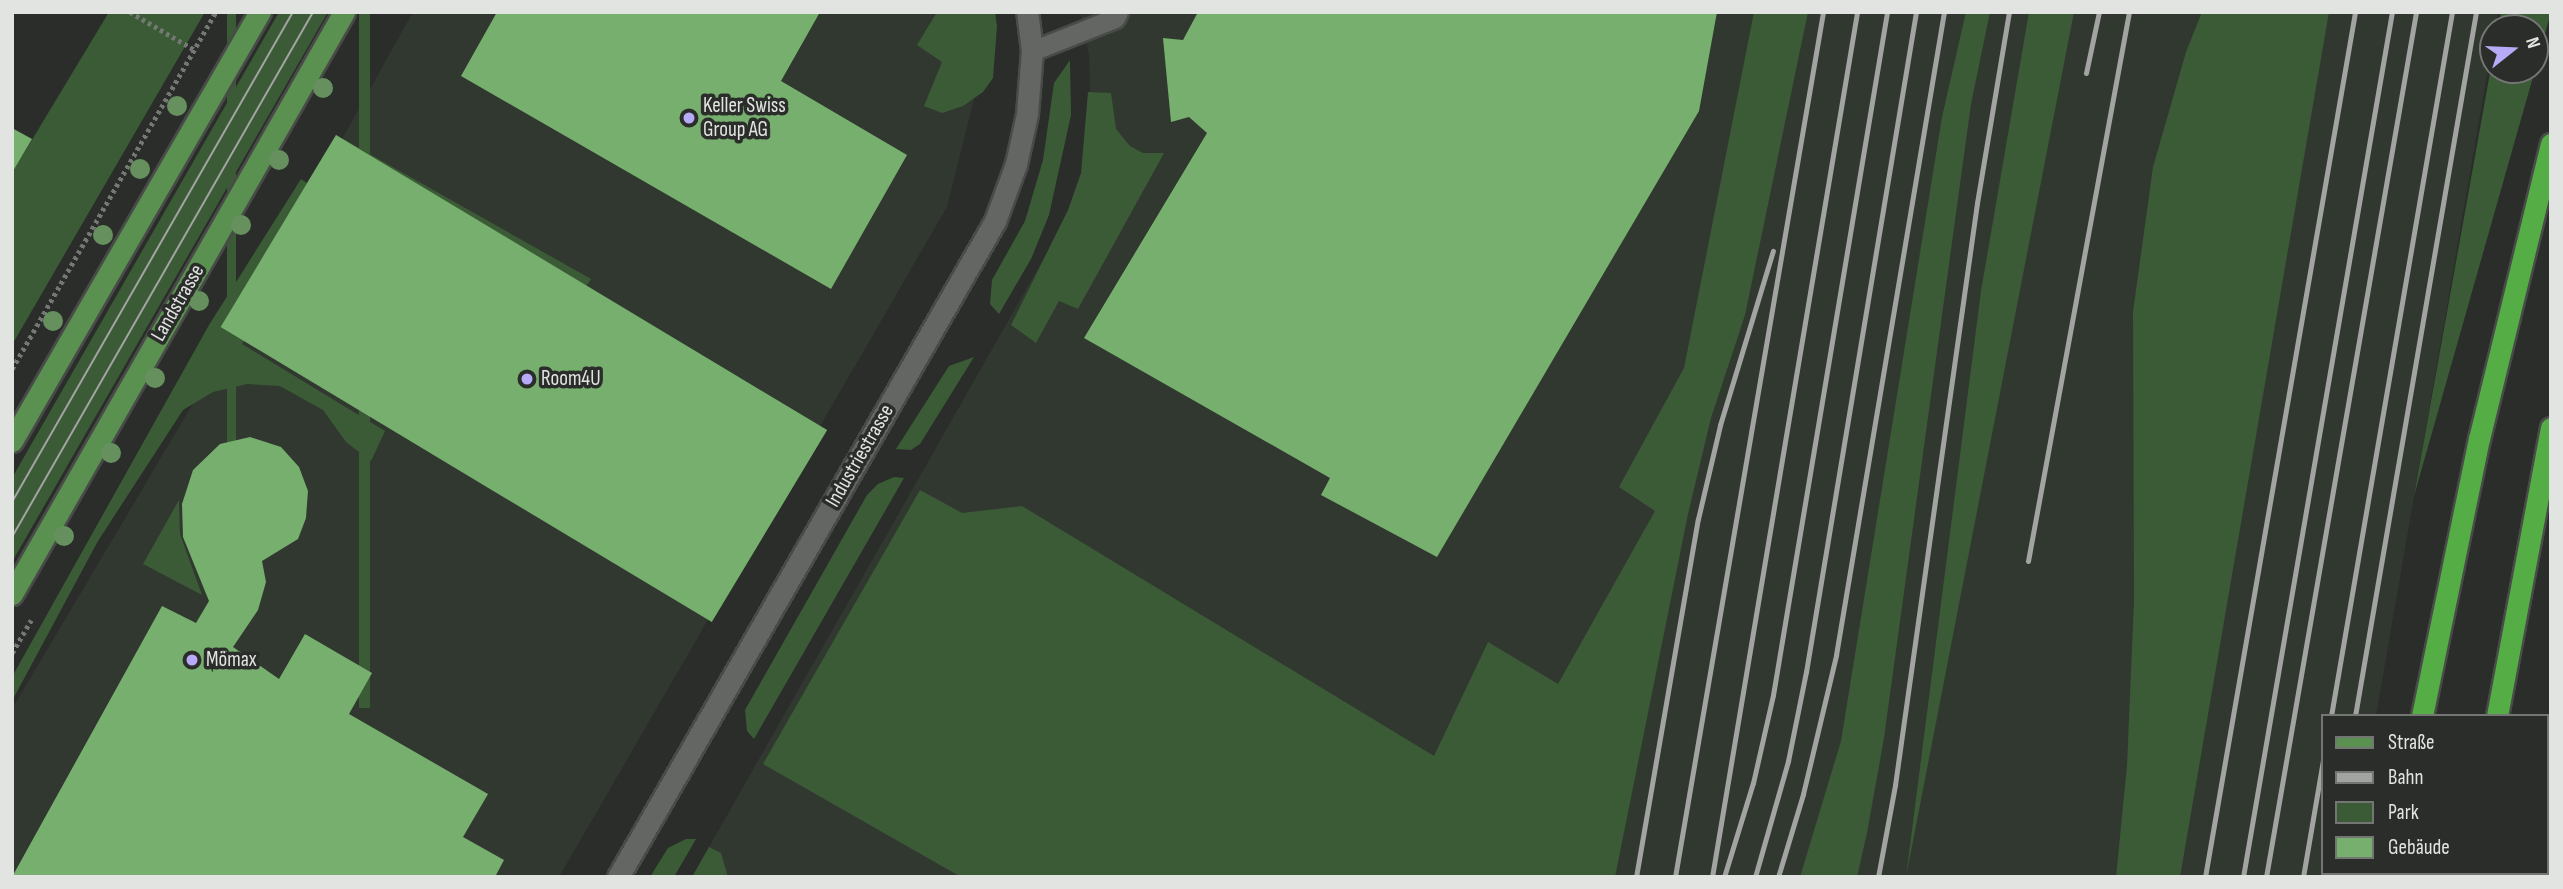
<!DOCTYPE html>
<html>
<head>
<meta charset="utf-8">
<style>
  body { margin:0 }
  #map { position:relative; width:2563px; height:889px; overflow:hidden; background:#2a2d2a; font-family:"Sofia Sans Condensed",sans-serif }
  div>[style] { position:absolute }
  .built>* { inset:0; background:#313830 }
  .green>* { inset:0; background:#3b5b36; transform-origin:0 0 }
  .building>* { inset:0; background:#77af6e; transform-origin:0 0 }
  .path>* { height:4.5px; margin-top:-2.25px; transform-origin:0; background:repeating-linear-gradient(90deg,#747774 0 3.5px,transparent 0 7px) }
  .roads { filter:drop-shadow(2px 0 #494b48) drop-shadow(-2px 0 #494b48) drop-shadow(0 2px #494b48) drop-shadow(0 -2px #494b48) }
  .service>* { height:19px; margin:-9.5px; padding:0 9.5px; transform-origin:9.5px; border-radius:9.5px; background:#636663 }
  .minor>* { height:21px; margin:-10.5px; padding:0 10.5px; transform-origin:10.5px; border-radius:10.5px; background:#636663 }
  .primary>* { height:21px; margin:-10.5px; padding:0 10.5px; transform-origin:10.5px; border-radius:10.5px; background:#5a9151 }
  .motorway>* { height:21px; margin:-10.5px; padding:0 10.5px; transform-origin:10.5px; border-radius:10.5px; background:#54ae45 }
  .tram>* { height:2px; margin:-1px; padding:0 1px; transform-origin:1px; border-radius:1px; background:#a2a4a2 }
  .rail>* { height:5px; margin:-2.5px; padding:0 2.5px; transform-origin:2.5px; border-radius:2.5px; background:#a2a4a2 }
  .trees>* { width:20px; height:20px; margin:-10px; border-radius:50%; background:#66915f }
  .dots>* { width:19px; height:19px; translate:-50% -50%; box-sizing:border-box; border:4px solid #2a2d2a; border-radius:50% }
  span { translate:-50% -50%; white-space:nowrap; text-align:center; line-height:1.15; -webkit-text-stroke:7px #2a2d2a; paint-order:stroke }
  .poi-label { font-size:21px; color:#e2e4e2 }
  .left { translate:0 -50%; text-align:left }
  .street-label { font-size:21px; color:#e2e4e2 }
  .frame { position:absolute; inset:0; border:14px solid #e2e4e2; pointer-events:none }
  .legend { position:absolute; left:2321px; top:714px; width:228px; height:161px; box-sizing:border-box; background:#2a2d2a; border:2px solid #747674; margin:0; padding:9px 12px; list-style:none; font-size:21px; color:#e2e4e2 }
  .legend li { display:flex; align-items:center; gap:14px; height:35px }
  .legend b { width:35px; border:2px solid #747674 }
  .north { position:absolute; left:2479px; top:14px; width:70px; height:70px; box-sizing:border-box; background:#2a2d2a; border:2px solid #747674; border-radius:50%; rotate:72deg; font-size:19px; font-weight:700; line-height:28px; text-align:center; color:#e2e4e2 }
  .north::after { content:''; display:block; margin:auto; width:24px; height:32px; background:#b7abf7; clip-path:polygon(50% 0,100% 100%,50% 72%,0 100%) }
</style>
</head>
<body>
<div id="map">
  <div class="built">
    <div style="clip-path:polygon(413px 12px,978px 12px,980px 75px,947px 207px,559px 877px,12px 877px,12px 709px,217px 363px)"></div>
    <div style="clip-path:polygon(1080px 12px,2498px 12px,2376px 716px,2323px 716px,2323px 873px,2349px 873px,2348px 877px,692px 877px,1070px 212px,1084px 173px,1090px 95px,1089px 55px)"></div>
  </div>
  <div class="green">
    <div style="clip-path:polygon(109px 12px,205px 12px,12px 345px,12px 173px)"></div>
    <div style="left:227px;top:12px;width:9px;height:431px"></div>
    <div style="clip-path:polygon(279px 12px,328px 12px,12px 562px,12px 478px)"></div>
    <div style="left:359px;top:12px;width:11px;height:696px"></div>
    <div style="clip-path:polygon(937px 12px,995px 12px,997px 26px,993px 78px,983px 92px,963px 106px,942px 113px,924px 106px,942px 62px,917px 45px)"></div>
    <div style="clip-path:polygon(1754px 12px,1808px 12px,1745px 315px,1711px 418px,1688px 514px,1615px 877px,961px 877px,763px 764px,920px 490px,962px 513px,1022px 506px,1434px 756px,1488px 642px,1558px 684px,1655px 511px,1619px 487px,1684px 368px)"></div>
    <div style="clip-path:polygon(1966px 12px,1990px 12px,1971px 104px,1884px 738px,1867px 833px,1857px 877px,1800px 877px,1841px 741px,1942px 117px)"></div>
    <div style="clip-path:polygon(2029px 12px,2074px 12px,1906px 877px,1981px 291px)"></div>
    <div style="clip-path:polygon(2202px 12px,2329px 12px,2180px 877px,2116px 877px,2127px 766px,2134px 601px,2133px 312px,2153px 167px,2186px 52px)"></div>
    <div style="clip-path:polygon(2501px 12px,2551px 12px,2535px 69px,2535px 28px,2498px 28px)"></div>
    <div style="clip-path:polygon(2493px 56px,2493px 70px,2535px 70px,2414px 496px)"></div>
    <div style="clip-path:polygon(1070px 60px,1071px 115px,1049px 215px,1031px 259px,999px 314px,990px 304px,992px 280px,1025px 221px,1043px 160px,1054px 83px)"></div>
    <div style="clip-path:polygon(1088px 92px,1111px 93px,1116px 129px,1130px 146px,1143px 153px,1164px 153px,1078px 309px,1059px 301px,1036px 343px,1011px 325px,1068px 210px,1081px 173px)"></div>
    <div style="clip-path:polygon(336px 135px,591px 279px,574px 305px,260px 312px,242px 344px,385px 431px,371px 461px,346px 442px,323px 410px,280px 386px,247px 384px,213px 392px,183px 410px,98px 541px,12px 701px,12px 677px,209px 325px,301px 179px,307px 183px)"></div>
    <div style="clip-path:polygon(974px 357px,920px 444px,911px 450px,896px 449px,949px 366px)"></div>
    <div style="clip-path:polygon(894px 477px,904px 478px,754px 739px,747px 731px,745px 710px,867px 495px,878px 484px)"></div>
    <div style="clip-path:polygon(179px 500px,180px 534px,202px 595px,143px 564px)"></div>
    <div style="clip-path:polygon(686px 839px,696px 839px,674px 877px,650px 877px,668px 848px)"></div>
    <div style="clip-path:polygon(709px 847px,721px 853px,728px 877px,692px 877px)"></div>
  </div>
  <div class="building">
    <div style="clip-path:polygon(497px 12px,820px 12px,781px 81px,907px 155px,831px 289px,461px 76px)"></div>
    <div style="clip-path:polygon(1198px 12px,1717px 12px,1699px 111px,1437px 557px,1321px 495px,1330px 478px,1084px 338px,1207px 133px,1189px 117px,1171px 122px,1163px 38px,1183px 40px)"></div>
    <div style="clip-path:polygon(12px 128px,32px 139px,12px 173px)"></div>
    <div style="left:336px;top:135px;width:573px;height:224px;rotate:31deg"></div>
    <div style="clip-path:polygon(250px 437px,281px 447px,299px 467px,308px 491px,306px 518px,298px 539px,262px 561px,266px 582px,258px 610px,233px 647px,279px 679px,305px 634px,372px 673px,349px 714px,488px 794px,463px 837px,504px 860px,495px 877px,12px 877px,162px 606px,196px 623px,209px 601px,183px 537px,182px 504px,193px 470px,220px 444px)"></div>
  </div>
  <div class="path">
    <div style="left:130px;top:12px;width:75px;rotate:30.3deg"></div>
    <div style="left:12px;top:369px;width:411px;rotate:-60.3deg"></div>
    <div style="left:12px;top:653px;width:38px;rotate:-60deg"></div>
  </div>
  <div class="roads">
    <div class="service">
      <div style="left:1032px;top:51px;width:89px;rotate:-21.7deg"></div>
      <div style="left:1115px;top:18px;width:7px;rotate:-63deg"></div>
    </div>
    <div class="minor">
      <div style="left:618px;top:877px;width:757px;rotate:-60.11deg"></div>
      <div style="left:995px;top:221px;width:61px;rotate:-69.8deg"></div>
      <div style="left:1016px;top:164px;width:51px;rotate:-77.6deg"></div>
      <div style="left:1027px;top:114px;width:63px;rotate:-85.5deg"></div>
      <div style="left:1032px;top:51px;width:39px;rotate:-97deg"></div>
    </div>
    <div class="primary">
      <div style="left:12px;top:441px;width:496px;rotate:-60deg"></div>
      <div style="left:12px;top:594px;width:670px;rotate:-60.3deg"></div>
    </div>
    <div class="motorway">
      <div style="left:2422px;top:716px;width:283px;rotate:-78.4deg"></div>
      <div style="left:2479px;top:439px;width:304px;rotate:-76.3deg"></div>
      <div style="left:2497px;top:716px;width:293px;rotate:-79.4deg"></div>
      <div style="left:2391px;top:877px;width:4px;rotate:-76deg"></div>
      <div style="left:2467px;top:877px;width:4px;rotate:-76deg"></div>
    </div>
  </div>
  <div class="tram">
    <div style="left:12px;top:502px;width:565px;rotate:-60.17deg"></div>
    <div style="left:12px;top:537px;width:605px;rotate:-60.17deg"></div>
  </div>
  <div class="rail">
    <div style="left:2086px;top:73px;width:62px;rotate:-78deg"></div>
    <div style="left:2028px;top:561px;width:558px;rotate:-79.58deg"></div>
    <div style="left:2331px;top:716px;width:714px;rotate:-80.25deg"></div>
    <div style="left:2355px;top:716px;width:714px;rotate:-80.25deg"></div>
    <div style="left:1636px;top:877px;width:363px;rotate:-80.2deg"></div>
    <div style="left:1698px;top:519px;width:97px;rotate:-76.8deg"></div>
    <div style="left:1720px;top:425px;width:182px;rotate:-73.1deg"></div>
    <div style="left:1675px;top:877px;width:878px;rotate:-80.29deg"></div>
    <div style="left:1712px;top:877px;width:877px;rotate:-80.48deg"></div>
    <div style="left:1724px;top:877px;width:98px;rotate:-72.9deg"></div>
    <div style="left:1753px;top:783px;width:90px;rotate:-77.2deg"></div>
    <div style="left:1773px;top:695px;width:692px;rotate:-80.52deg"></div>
    <div style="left:1755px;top:877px;width:121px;rotate:-74.1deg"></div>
    <div style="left:1788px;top:761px;width:91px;rotate:-78.6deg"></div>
    <div style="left:1806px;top:672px;width:669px;rotate:-80.54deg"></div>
    <div style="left:1778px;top:877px;width:87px;rotate:-73.2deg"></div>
    <div style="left:1803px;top:794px;width:143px;rotate:-76.6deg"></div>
    <div style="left:1836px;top:655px;width:652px;rotate:-80.47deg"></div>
    <div style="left:1878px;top:877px;width:94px;rotate:-79.5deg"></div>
    <div style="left:1895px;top:785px;width:588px;rotate:-81.98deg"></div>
    <div style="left:1977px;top:203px;width:194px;rotate:-80.5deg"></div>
    <div style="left:2205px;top:877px;width:878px;rotate:-80.16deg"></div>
    <div style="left:2243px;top:877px;width:878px;rotate:-80.23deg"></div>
    <div style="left:2266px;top:877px;width:878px;rotate:-80.16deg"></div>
    <div style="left:2303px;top:877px;width:119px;rotate:-80.3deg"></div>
    <div style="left:2327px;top:877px;width:4px;rotate:-76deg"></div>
  </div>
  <div class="trees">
    <div style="left:323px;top:88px"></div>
    <div style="left:177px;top:106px"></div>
    <div style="left:279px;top:160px"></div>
    <div style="left:140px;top:169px"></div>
    <div style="left:241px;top:225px"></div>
    <div style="left:103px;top:235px"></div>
    <div style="left:199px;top:301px"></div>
    <div style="left:53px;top:321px"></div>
    <div style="left:155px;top:378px"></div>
    <div style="left:111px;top:453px"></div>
    <div style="left:64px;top:536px"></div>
  </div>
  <div class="dots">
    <div style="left:689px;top:118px;background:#b7abf7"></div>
    <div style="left:527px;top:379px;background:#b7abf7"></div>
    <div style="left:192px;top:660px;background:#b7abf7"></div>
  </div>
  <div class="poi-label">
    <span class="left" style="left:703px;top:118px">Keller Swiss<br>Group AG</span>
    <span class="left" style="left:541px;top:379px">Room4U</span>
    <span class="left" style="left:206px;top:660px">Mömax</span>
  </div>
  <div class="street-label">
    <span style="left:178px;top:303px;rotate:-60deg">Landstrasse</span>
    <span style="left:860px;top:456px;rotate:-60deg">Industriestrasse</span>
  </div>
  <div class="frame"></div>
  <ul class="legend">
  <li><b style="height:9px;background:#5a9151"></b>Straße</li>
  <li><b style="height:9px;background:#a2a4a2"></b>Bahn</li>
  <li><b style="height:19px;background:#3b5b36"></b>Park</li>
  <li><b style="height:19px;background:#77af6e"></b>Gebäude</li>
  </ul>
  <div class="north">N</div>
</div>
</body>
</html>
